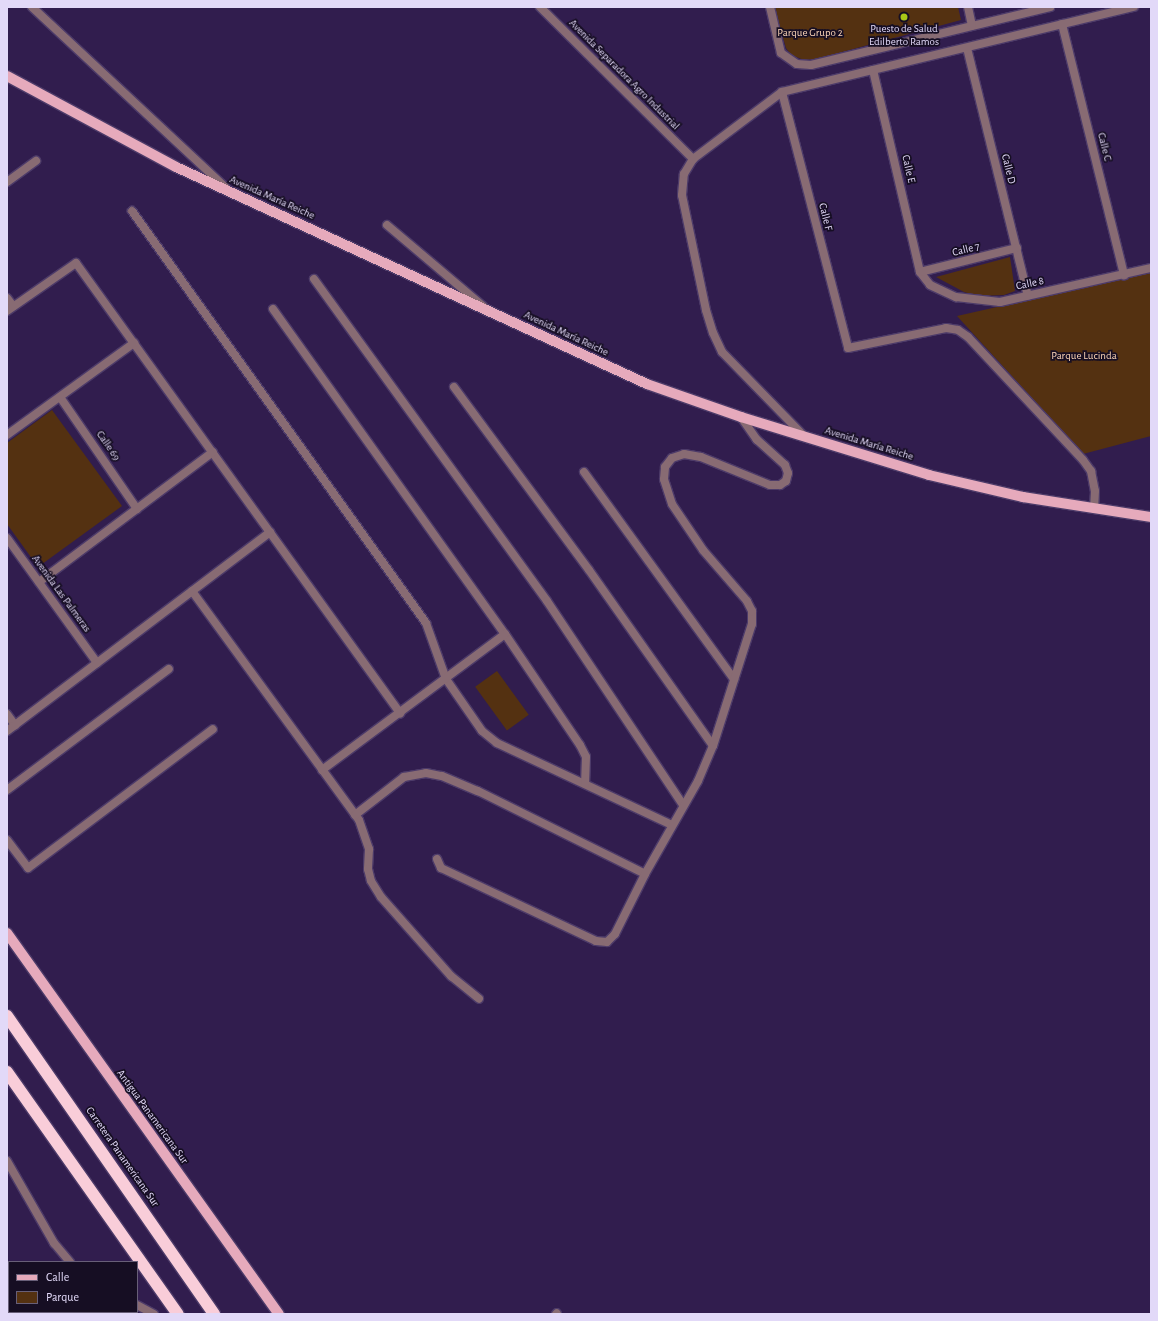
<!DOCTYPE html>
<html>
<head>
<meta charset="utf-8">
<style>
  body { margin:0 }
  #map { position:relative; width:1158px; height:1321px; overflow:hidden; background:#311d4e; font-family:"Alegreya Sans",sans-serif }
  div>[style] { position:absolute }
  .green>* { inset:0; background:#543111; transform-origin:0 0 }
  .roads { filter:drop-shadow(1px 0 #4d3b69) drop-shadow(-1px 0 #4d3b69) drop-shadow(0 1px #4d3b69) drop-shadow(0 -1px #4d3b69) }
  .street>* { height:8px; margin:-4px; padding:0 4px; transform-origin:4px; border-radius:4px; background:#886b73 }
  .primary>* { height:10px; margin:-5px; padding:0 5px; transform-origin:5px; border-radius:5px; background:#e6aabc }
  .highway>* { height:12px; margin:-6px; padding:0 6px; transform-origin:6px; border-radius:6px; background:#f9cdd9 }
  .dots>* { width:11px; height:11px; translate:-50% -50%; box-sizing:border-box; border:2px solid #160e23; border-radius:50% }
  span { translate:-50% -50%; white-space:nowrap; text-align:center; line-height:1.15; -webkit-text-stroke:3.5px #160e23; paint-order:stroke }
  .poi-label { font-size:11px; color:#e2d9f8 }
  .park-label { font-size:11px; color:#fdd6b7 }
  .street-label { font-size:11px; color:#e2d9f8 }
  .frame { position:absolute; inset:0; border:8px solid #e2d9f8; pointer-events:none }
  .legend { position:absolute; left:8px; top:1261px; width:130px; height:52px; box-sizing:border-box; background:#160e23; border:1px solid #685f78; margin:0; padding:5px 7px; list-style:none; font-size:12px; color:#e2d9f8 }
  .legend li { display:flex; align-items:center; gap:8px; height:20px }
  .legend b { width:20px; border:1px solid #685f78 }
</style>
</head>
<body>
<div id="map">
  <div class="green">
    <div style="clip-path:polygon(774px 7px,958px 7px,961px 20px,816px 59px,804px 60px,791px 55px,786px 48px)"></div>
    <div style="clip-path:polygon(1010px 257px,1015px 291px,1004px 295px,979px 296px,964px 292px,936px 277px)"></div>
    <div style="clip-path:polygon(1151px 272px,1151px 436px,1083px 454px,957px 316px)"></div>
    <div style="clip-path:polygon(52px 410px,122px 506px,38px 567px,7px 524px,7px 443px)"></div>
    <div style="left:497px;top:671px;width:54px;height:27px;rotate:54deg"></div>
  </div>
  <div class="roads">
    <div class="street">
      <div style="left:32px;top:7px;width:265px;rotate:43deg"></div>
      <div style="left:540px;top:7px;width:216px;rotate:44.8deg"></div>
      <div style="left:770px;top:7px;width:47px;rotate:76.6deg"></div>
      <div style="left:781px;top:53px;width:19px;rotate:35deg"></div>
      <div style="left:797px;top:64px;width:14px;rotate:4deg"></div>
      <div style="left:811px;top:65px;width:246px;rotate:-13.6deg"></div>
      <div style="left:968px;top:7px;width:19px;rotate:78deg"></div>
      <div style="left:1062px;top:24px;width:259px;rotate:76.1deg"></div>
      <div style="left:967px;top:48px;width:255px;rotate:76.2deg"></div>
      <div style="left:873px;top:70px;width:207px;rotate:76.9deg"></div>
      <div style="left:920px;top:272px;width:16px;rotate:52deg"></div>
      <div style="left:930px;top:285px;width:29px;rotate:25deg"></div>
      <div style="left:956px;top:297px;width:44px;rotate:6.5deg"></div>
      <div style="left:1000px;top:302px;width:155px;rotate:-12.7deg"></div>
      <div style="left:782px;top:92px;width:264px;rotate:75.5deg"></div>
      <div style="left:848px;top:348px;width:100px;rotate:-11.5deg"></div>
      <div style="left:946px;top:328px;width:12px;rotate:9deg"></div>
      <div style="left:958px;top:330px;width:12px;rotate:35deg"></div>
      <div style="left:968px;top:337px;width:168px;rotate:46.9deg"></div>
      <div style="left:1083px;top:460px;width:14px;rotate:54deg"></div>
      <div style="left:1091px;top:471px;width:20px;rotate:79deg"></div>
      <div style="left:1095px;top:491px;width:18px;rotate:93deg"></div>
      <div style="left:7px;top:182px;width:36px;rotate:-36deg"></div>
      <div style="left:132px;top:211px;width:506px;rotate:54.49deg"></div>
      <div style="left:426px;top:623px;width:59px;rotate:70.3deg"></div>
      <div style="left:446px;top:679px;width:63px;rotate:55.3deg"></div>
      <div style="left:482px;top:731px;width:19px;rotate:39deg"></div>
      <div style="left:497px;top:743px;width:193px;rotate:25.1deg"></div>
      <div style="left:387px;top:225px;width:126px;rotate:40.2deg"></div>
      <div style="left:920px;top:272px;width:100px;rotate:-13.9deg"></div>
      <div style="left:314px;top:279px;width:397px;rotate:54.1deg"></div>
      <div style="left:547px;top:601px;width:245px;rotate:56.3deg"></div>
      <div style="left:7px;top:298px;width:10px;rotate:53deg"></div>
      <div style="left:273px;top:309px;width:399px;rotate:54.5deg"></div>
      <div style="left:505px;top:634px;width:134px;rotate:56deg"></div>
      <div style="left:580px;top:745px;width:13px;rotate:63deg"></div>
      <div style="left:586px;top:757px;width:27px;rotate:92deg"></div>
      <div style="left:7px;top:311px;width:84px;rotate:-34.8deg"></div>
      <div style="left:76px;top:263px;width:555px;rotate:54.25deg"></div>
      <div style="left:454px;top:387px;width:227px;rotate:53.6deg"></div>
      <div style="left:589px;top:570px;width:215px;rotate:54.8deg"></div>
      <div style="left:60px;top:397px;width:136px;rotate:55.5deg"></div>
      <div style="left:7px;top:435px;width:157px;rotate:-35.9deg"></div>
      <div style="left:804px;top:436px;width:117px;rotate:-134.3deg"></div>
      <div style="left:722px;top:352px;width:21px;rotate:-115deg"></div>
      <div style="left:713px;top:333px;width:24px;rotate:-107deg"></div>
      <div style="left:706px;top:310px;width:117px;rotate:-101.8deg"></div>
      <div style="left:682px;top:195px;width:21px;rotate:-85deg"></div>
      <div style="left:684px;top:174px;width:17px;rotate:-59deg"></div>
      <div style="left:693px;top:159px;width:111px;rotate:-37deg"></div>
      <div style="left:782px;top:92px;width:362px;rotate:-13.6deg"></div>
      <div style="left:584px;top:472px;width:256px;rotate:54.1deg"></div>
      <div style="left:7px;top:538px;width:154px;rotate:54.2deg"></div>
      <div style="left:39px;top:582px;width:217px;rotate:-36.8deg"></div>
      <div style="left:192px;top:591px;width:283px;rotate:53.9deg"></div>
      <div style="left:359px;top:820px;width:31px;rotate:71deg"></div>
      <div style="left:369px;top:849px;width:20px;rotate:93deg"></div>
      <div style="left:368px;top:869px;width:12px;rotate:76deg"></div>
      <div style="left:371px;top:881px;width:19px;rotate:58deg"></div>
      <div style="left:381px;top:897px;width:106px;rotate:48.5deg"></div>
      <div style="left:451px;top:976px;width:36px;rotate:39deg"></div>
      <div style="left:7px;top:714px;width:14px;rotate:54deg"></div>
      <div style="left:7px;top:731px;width:330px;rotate:-37.1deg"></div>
      <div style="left:322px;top:770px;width:228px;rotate:-36.6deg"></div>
      <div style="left:7px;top:790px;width:202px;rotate:-36.8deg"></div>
      <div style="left:355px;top:815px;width:62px;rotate:-37.8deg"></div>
      <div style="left:404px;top:777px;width:22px;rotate:-10deg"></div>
      <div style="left:426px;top:773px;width:16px;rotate:11deg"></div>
      <div style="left:442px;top:776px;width:39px;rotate:23deg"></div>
      <div style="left:478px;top:791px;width:186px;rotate:26.4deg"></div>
      <div style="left:7px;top:840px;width:35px;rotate:53deg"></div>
      <div style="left:28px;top:868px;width:231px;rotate:-36.9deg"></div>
      <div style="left:437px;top:859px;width:10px;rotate:66deg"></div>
      <div style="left:441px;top:868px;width:171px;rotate:25.2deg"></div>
      <div style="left:596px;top:941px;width:11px;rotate:5deg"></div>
      <div style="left:607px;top:942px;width:11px;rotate:-45deg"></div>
      <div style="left:615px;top:934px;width:67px;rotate:-63.4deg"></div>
      <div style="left:645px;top:874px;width:107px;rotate:-60.3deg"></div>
      <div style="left:698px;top:781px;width:38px;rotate:-67deg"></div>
      <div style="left:713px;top:746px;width:128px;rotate:-72.3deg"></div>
      <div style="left:752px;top:624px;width:13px;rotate:-90deg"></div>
      <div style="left:752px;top:611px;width:11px;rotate:-117deg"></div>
      <div style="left:747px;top:601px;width:67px;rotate:-130.8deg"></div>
      <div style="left:703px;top:550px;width:55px;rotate:-124deg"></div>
      <div style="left:672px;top:504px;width:26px;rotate:-108deg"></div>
      <div style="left:664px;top:479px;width:12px;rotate:-85deg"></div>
      <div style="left:665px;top:467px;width:11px;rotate:-52deg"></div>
      <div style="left:672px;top:458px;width:13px;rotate:-18deg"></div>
      <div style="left:684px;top:454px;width:17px;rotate:10deg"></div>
      <div style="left:701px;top:457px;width:74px;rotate:22.1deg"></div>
      <div style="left:770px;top:485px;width:10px"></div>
      <div style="left:780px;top:485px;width:7px;rotate:-34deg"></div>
      <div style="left:786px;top:481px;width:8px;rotate:-76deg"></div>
      <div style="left:788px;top:473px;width:9px;rotate:-111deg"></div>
      <div style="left:785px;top:465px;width:38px;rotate:-138deg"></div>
      <div style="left:757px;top:440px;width:28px;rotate:-125deg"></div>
      <div style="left:7px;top:1161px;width:95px;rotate:60.2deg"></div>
      <div style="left:54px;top:1243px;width:25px;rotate:50deg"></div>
      <div style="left:137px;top:1305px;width:19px;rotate:28deg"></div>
      <div style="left:556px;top:1314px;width:1px;rotate:-45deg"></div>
    </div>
    <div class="primary">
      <div style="left:7px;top:76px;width:192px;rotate:28.3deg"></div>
      <div style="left:176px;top:167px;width:519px;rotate:24.74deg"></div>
      <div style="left:647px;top:384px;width:100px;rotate:19.3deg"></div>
      <div style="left:741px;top:417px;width:197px;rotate:17.1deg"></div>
      <div style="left:929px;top:475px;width:97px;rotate:13.2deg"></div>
      <div style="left:1023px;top:497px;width:130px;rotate:8.9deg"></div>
      <div style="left:7px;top:933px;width:468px;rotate:54.5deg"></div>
    </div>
    <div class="highway">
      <div style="left:7px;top:1016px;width:363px;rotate:55.2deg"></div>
      <div style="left:7px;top:1072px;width:296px;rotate:54.8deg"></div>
    </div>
  </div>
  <div class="dots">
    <div style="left:904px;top:17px;background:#aac717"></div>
  </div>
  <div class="poi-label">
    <span style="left:904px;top:36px">Puesto de Salud<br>Edilberto Ramos</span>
  </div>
  <div class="park-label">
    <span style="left:810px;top:33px">Parque Grupo 2</span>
    <span style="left:1084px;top:356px">Parque Lucinda</span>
  </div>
  <div class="street-label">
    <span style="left:624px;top:75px;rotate:45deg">Avenida Separadora Agro Industrial</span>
    <span style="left:1104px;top:147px;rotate:76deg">Calle C</span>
    <span style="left:908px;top:169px;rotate:77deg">Calle E</span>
    <span style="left:1008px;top:169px;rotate:76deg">Calle D</span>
    <span style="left:272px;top:198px;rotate:24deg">Avenida María Reiche</span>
    <span style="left:825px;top:217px;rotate:76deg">Calle F</span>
    <span style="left:966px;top:250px;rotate:-14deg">Calle 7</span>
    <span style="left:1030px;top:284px;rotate:-12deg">Calle 8</span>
    <span style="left:566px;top:334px;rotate:25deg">Avenida María Reiche</span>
    <span style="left:869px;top:444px;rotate:17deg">Avenida María Reiche</span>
    <span style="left:108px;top:446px;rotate:55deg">Calle 69</span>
    <span style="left:61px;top:594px;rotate:54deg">Avenida Las Palmeras</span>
    <span style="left:152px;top:1117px;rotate:54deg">Antigua Panamericana Sur</span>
    <span style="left:122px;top:1157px;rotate:55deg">Carretera Panamericana Sur</span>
  </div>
  <div class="frame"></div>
  <ul class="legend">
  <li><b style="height:5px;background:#e6aabc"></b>Calle</li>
  <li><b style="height:11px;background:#543111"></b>Parque</li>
  </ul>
</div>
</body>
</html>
